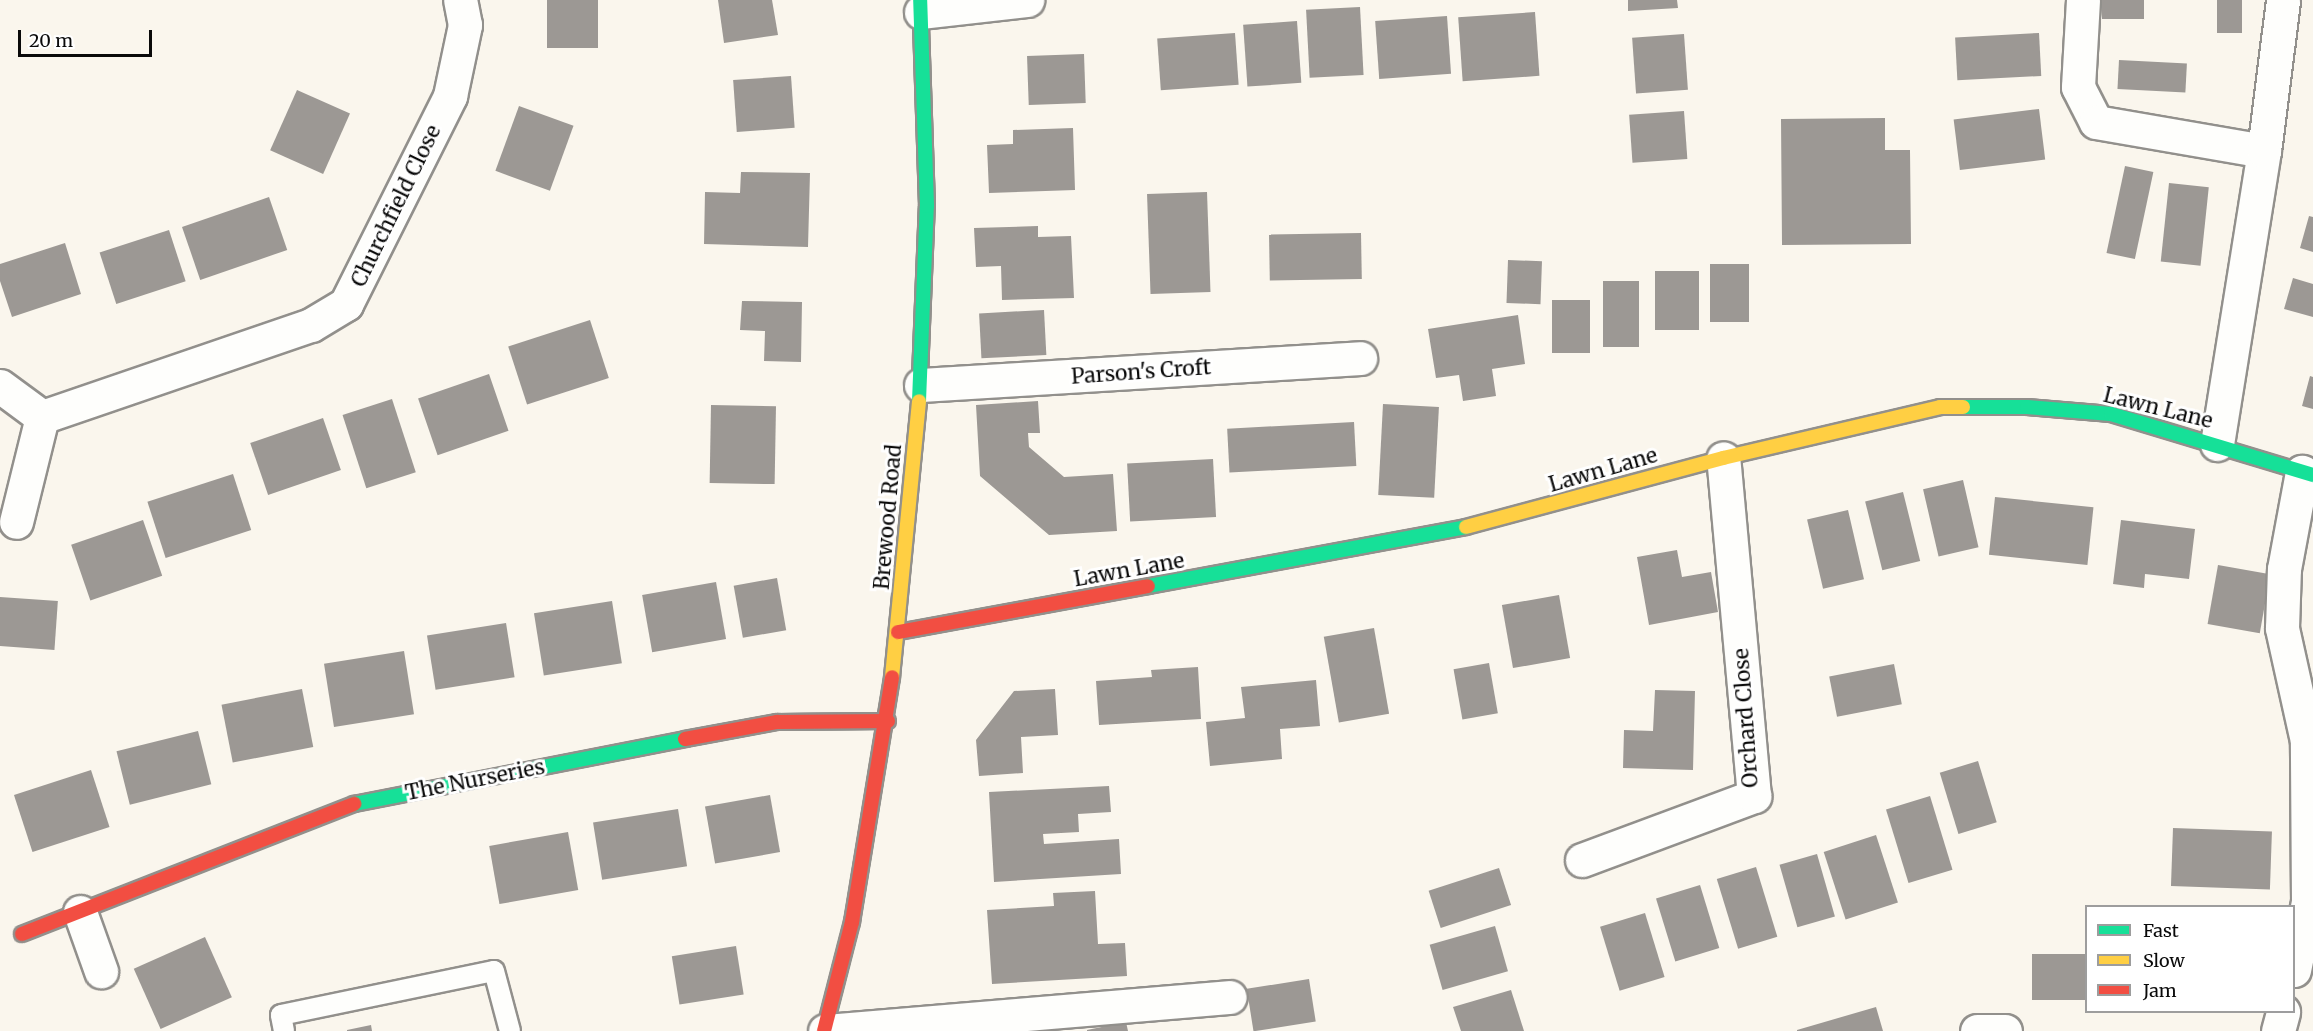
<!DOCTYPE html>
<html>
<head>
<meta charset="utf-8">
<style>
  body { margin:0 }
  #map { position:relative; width:2313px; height:1031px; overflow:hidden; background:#faf6ed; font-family:Merriweather,serif }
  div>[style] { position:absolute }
  .building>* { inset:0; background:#9c9894; transform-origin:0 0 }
  .roads { filter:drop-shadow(2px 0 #92908c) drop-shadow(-2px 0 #92908c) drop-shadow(0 2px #92908c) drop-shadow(0 -2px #92908c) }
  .lane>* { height:20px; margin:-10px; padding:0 10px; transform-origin:10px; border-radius:10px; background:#fefefc }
  .street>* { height:33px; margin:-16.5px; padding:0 16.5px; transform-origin:16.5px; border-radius:16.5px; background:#fefefc }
  .fast>* { height:14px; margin:-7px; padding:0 7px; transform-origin:7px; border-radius:7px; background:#16e098 }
  .slow>* { height:14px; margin:-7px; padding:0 7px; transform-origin:7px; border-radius:7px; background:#ffcf43 }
  .jam>* { height:14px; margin:-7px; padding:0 7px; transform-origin:7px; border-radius:7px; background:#f24e42 }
  span { translate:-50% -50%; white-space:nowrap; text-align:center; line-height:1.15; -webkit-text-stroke:6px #fff; paint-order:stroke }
  .street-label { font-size:21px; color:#0a0a0a }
  .legend { position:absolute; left:2085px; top:905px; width:210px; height:108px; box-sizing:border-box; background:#fff; border:2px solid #9d9d9d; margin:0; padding:8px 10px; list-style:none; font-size:18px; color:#0a0a0a }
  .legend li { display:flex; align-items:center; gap:12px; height:30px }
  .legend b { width:30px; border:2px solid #9d9d9d }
  .scale { position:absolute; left:18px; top:30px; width:134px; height:27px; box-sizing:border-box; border:3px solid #0a0a0a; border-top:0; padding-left:8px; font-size:18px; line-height:21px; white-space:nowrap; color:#0a0a0a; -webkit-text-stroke:4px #fff; paint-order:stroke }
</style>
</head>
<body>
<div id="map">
  <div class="building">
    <div style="left:547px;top:0;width:51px;height:48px"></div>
    <div style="clip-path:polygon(718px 0,772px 0,778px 35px,724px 43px)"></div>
    <div style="clip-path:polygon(1628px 0,1677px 0,1678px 8px,1628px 11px)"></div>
    <div style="left:2102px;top:0;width:42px;height:19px"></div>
    <div style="left:2217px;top:0;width:25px;height:33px"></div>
    <div style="left:1360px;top:7px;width:68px;height:54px;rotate:87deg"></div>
    <div style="left:1535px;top:12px;width:64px;height:77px;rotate:86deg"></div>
    <div style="left:1447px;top:16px;width:58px;height:72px;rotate:86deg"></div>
    <div style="left:1297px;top:21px;width:62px;height:54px;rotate:86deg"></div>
    <div style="left:1235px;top:33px;width:52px;height:78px;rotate:86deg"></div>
    <div style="left:2039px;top:33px;width:43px;height:84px;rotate:87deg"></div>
    <div style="left:1684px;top:34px;width:56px;height:52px;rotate:86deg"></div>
    <div style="left:1084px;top:54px;width:49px;height:57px;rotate:88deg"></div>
    <div style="left:2119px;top:60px;width:68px;height:29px;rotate:3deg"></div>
    <div style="left:791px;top:76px;width:52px;height:58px;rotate:86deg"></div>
    <div style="left:297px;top:90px;width:58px;height:66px;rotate:24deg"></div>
    <div style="left:519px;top:106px;width:58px;height:69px;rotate:20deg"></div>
    <div style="left:2039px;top:109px;width:51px;height:86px;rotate:83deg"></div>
    <div style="left:1684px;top:111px;width:48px;height:55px;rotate:86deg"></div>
    <div style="clip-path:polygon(1885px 118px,1885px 150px,1910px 150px,1911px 244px,1782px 245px,1781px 119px)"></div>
    <div style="clip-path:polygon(1073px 128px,1075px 190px,989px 193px,987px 145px,1013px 144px,1013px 130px)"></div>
    <div style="left:2125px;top:166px;width:29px;height:89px;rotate:12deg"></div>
    <div style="clip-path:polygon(741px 172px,810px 173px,808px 247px,704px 244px,705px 192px,740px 193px)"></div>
    <div style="left:2169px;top:183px;width:40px;height:79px;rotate:6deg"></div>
    <div style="left:1207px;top:192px;width:100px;height:60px;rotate:88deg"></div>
    <div style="left:269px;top:197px;width:56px;height:92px;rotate:71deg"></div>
    <div style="clip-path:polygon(2309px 216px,2313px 217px,2313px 252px,2300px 248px)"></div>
    <div style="clip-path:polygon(1038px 226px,1038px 237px,1071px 236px,1074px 298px,1002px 300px,1001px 266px,976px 267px,974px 228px)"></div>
    <div style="left:169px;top:230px;width:54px;height:73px;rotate:72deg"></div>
    <div style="left:1361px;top:233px;width:46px;height:92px;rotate:89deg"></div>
    <div style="clip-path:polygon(65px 243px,81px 294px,12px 317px,0 281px,0 264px)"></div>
    <div style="left:1508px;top:260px;width:34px;height:43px;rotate:2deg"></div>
    <div style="left:1710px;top:264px;width:39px;height:58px"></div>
    <div style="left:1655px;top:271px;width:44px;height:59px"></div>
    <div style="clip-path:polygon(2293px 278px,2313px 284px,2313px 317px,2284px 309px)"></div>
    <div style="left:1603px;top:281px;width:36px;height:66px"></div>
    <div style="left:1552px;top:300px;width:38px;height:53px"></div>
    <div style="clip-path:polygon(742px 301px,802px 302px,801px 362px,764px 361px,765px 331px,740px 330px)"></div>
    <div style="left:1044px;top:310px;width:45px;height:65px;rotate:87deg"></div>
    <div style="clip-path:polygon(1518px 315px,1525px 364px,1492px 369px,1496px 396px,1463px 401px,1459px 375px,1436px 378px,1428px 329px)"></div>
    <div style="left:590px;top:320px;width:61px;height:86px;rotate:72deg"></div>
    <div style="left:489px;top:374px;width:60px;height:75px;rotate:71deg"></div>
    <div style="clip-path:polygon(2310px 376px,2313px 377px,2313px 409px,2302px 406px)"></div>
    <div style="left:392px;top:399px;width:77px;height:52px;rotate:72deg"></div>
    <div style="clip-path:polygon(1038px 401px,1040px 433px,1028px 433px,1029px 447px,1064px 477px,1113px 474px,1117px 531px,1049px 535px,980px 476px,976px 405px)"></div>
    <div style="left:1383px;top:404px;width:56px;height:91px;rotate:3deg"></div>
    <div style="left:711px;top:405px;width:65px;height:78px;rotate:1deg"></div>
    <div style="left:323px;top:418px;width:55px;height:77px;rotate:71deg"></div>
    <div style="left:1354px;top:422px;width:44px;height:127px;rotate:87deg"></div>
    <div style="left:1213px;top:459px;width:58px;height:86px;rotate:87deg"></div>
    <div style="left:233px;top:474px;width:59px;height:90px;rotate:72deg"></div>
    <div style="left:1963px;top:480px;width:69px;height:41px;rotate:77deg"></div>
    <div style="left:1903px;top:492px;width:71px;height:39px;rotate:76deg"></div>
    <div style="left:1995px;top:497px;width:99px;height:58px;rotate:6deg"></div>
    <div style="left:1848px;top:510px;width:71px;height:42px;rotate:77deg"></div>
    <div style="left:143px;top:520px;width:59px;height:76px;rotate:71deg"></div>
    <div style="clip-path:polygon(2121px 520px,2195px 529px,2189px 579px,2145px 574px,2144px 588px,2113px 584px)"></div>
    <div style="clip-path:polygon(1677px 550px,1682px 577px,1711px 572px,1718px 612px,1649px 625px,1637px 557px)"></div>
    <div style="left:2218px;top:565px;width:53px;height:60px;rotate:10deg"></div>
    <div style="left:777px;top:578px;width:53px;height:44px;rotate:80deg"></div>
    <div style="left:716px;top:582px;width:58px;height:75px;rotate:80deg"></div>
    <div style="left:1559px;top:595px;width:64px;height:58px;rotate:80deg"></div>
    <div style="left:0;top:597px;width:58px;height:49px;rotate:4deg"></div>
    <div style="left:612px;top:601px;width:63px;height:79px;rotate:81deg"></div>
    <div style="left:506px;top:623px;width:55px;height:80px;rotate:81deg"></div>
    <div style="left:1374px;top:628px;width:87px;height:51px;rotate:80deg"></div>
    <div style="left:404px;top:651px;width:64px;height:81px;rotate:81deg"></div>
    <div style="left:1489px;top:663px;width:51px;height:36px;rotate:80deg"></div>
    <div style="left:1894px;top:664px;width:41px;height:66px;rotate:79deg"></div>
    <div style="clip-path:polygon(1198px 667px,1201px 719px,1099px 725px,1096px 681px,1152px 677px,1151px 670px)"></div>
    <div style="clip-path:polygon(1316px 680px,1320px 726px,1280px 729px,1282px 759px,1210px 766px,1206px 722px,1245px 718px,1241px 687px)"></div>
    <div style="left:302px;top:689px;width:59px;height:82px;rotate:79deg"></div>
    <div style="clip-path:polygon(1055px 689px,1058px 735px,1021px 737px,1023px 773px,979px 776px,976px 740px,1014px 691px)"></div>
    <div style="clip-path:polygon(1655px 690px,1695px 691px,1693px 770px,1623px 768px,1624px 730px,1653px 731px)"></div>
    <div style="left:198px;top:731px;width:55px;height:84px;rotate:76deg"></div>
    <div style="left:1978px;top:761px;width:64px;height:40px;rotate:73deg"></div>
    <div style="left:91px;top:770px;width:60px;height:81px;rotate:72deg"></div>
    <div style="clip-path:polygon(1109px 786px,1111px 812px,1078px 814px,1079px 832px,1043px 834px,1044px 844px,1119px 839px,1121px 874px,994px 882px,989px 792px)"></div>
    <div style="left:770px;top:795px;width:58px;height:66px;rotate:80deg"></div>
    <div style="left:1930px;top:796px;width:77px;height:46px;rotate:73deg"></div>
    <div style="left:678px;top:809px;width:58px;height:86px;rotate:81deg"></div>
    <div style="left:2173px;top:828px;width:99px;height:58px;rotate:2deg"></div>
    <div style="left:568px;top:832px;width:59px;height:80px;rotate:80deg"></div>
    <div style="left:1876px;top:835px;width:71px;height:55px;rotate:72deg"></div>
    <div style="left:1817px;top:854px;width:65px;height:39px;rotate:74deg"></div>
    <div style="left:1756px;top:867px;width:73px;height:41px;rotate:73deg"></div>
    <div style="left:1499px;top:868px;width:39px;height:74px;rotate:72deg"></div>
    <div style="left:1700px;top:885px;width:66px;height:46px;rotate:73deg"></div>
    <div style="clip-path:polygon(1095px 891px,1098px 944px,1125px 943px,1127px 976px,992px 984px,987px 910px,1054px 906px,1053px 893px)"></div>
    <div style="left:1645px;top:913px;width:67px;height:47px;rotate:73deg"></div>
    <div style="left:1495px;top:926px;width:47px;height:68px;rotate:74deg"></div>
    <div style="left:205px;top:937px;width:66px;height:78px;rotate:66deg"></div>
    <div style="left:736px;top:946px;width:49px;height:65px;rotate:81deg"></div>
    <div style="left:2086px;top:954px;width:46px;height:54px;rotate:90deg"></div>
    <div style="left:1309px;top:979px;width:43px;height:63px;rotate:81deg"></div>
    <div style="clip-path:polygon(1511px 990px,1524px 1031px,1461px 1031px,1453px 1007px)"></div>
    <div style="clip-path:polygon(1876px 1007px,1883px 1031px,1797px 1031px,1797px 1030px)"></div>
    <div style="clip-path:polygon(1126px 1022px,1128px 1031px,1087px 1031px,1087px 1030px)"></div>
    <div style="clip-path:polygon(371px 1025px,372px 1031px,347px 1031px,347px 1030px)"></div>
  </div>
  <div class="roads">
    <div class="lane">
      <div style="left:284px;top:1031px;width:16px;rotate:-101deg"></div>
      <div style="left:281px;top:1015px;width:217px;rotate:-11.7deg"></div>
      <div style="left:494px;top:971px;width:62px;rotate:75.1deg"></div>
    </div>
    <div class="street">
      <div style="left:2083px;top:0;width:87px;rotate:93.3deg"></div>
      <div style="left:2078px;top:87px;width:39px;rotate:63deg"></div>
      <div style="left:2096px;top:122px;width:170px;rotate:9.8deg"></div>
      <div style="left:921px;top:12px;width:107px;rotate:-6.5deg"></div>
      <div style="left:921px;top:385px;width:440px;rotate:-3.5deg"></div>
      <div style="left:0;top:386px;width:52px;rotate:36.4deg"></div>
      <div style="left:42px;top:417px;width:108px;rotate:103.9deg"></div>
      <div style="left:42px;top:417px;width:284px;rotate:-18.9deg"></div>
      <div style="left:311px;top:325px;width:41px;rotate:-31deg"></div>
      <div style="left:346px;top:304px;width:233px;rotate:-63.4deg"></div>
      <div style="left:450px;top:96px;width:73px;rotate:-78.1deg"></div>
      <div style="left:465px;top:25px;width:25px;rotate:-101deg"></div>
      <div style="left:2217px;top:444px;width:297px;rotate:-80.9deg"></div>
      <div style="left:2264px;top:151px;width:152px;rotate:-82.8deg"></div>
      <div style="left:1582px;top:860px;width:184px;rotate:-20.4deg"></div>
      <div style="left:1754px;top:796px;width:339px;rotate:-95.2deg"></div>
      <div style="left:80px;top:912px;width:63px;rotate:70.4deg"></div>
      <div style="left:2294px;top:970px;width:69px;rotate:-78.4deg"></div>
      <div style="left:2308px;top:902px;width:161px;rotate:-90.4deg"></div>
      <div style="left:2307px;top:741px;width:116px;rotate:-102.5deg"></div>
      <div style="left:2282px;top:628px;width:59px;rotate:-88.1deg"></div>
      <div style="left:2284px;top:569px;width:99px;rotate:-79.5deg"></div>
      <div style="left:825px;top:1031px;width:406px;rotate:-4.8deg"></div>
      <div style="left:1977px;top:1031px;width:28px"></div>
      <div style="left:2278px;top:1031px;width:20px;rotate:-75deg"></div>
    </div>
    <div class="fast">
      <div style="left:919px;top:401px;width:195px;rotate:-87.7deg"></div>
      <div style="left:927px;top:206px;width:206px;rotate:-91.9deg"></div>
      <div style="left:1963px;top:407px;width:64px"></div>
      <div style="left:2027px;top:407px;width:84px;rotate:4.8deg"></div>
      <div style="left:2111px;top:414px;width:211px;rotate:16.8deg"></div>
      <div style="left:1148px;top:586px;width:323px;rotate:-10.5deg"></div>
      <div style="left:354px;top:804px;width:337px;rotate:-11.1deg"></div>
    </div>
    <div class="slow">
      <div style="left:1466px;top:527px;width:266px;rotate:-15deg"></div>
      <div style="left:1723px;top:458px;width:223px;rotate:-13.2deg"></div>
      <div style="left:1940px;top:407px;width:23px"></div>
      <div style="left:892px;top:677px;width:277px;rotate:-84.4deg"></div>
    </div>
    <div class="jam">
      <div style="left:898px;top:632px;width:254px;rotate:-10.4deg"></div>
      <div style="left:685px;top:739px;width:94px;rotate:-10.5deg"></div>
      <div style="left:777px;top:722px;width:111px;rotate:-0.5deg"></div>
      <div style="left:22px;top:934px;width:357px;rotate:-21.4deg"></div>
      <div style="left:824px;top:1031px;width:113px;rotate:-75.6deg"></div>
      <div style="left:852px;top:922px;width:248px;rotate:-80.7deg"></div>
    </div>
  </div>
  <div class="street-label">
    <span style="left:396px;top:206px;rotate:-64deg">Churchfield Close</span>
    <span style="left:1141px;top:372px;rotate:-4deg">Parson's Croft</span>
    <span style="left:2158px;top:408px;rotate:14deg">Lawn Lane</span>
    <span style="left:1603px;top:470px;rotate:-16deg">Lawn Lane</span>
    <span style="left:888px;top:517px;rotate:-85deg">Brewood Road</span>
    <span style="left:1129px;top:570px;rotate:-10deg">Lawn Lane</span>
    <span style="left:1746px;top:718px;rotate:-94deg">Orchard Close</span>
    <span style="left:475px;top:780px;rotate:-11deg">The Nurseries</span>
  </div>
  <ul class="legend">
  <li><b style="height:8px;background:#16e098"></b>Fast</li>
  <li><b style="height:8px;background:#ffcf43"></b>Slow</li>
  <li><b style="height:8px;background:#f24e42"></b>Jam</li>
  </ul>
  <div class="scale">20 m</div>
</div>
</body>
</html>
